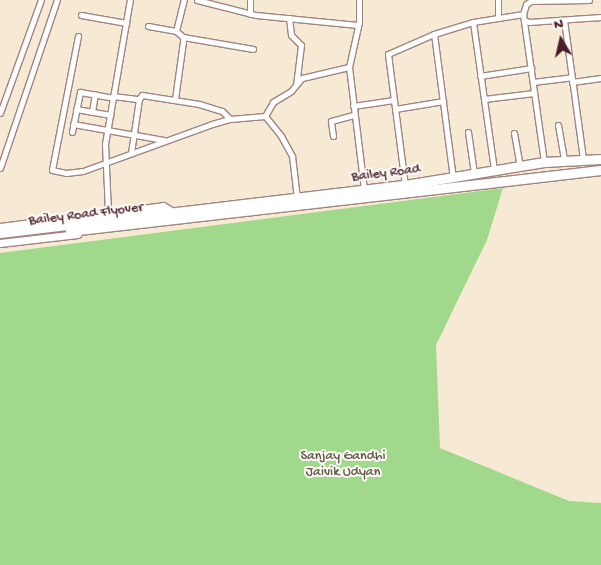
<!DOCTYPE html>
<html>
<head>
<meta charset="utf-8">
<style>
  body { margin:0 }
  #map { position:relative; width:601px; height:565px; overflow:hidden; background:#f6ead5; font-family:"Gochi Hand",sans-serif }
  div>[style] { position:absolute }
  .green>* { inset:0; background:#a1d98c }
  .roads { filter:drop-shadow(1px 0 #a08480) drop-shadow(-1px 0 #a08480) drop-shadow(0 1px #a08480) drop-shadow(0 -1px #a08480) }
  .street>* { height:5px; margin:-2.5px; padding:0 2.5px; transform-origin:2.5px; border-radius:2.5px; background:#fff }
  .secondary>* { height:7px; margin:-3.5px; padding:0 3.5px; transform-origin:3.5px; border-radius:3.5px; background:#fff }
  .highway>* { height:9px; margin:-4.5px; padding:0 4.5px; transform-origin:4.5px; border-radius:4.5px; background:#fff }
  span { translate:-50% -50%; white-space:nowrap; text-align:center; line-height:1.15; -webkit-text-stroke:4px #fdfcf7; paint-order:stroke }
  .street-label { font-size:14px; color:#4a1f2b }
  .park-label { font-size:14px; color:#645748 }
  .north { position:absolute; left:536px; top:15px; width:50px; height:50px; -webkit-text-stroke:4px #fdfcf7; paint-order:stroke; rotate:351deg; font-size:14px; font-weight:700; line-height:20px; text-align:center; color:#4a1f2b }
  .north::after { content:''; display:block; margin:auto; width:18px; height:22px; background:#4a1f2b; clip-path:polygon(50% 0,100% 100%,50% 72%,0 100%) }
</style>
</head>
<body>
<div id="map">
  <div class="green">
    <div style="clip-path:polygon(503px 188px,487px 240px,436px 345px,440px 448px,569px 501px,601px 503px,601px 565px,0 565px,0 253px)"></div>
  </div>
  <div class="roads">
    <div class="street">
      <div style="left:197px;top:0;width:61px;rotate:14.3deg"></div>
      <div style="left:256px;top:15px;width:102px;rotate:5.6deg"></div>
      <div style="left:359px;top:0;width:22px;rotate:90deg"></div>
      <div style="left:359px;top:22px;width:46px;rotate:102.5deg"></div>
      <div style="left:349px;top:67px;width:124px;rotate:83deg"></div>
      <div style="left:498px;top:0;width:17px;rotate:90deg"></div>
      <div style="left:250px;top:14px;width:14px;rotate:-90deg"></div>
      <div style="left:81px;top:15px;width:46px;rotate:10.1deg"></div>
      <div style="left:289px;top:18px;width:17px;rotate:83deg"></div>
      <div style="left:291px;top:35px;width:14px;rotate:45deg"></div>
      <div style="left:301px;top:45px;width:38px;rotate:97deg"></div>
      <div style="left:524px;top:20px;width:5px;rotate:22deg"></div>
      <div style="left:529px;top:22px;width:72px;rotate:-4deg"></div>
      <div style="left:564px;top:20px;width:139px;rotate:82.2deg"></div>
      <div style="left:473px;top:22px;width:149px;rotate:81.9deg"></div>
      <div style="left:148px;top:26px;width:28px;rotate:10deg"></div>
      <div style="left:176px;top:31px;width:32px;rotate:-76deg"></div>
      <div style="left:434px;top:34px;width:145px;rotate:82.5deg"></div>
      <div style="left:78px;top:36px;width:136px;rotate:101deg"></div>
      <div style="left:52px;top:170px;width:14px;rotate:12deg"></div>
      <div style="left:66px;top:173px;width:17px;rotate:-7deg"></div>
      <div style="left:83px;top:171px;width:137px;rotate:-20deg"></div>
      <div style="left:212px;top:124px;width:19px;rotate:-16deg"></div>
      <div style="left:230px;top:119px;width:35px;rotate:-5deg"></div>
      <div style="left:265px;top:116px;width:26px;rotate:51deg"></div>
      <div style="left:281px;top:136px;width:23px;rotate:61deg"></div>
      <div style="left:292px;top:156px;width:42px;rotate:83.2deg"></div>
      <div style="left:183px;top:37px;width:71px;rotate:9.7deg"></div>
      <div style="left:480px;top:76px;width:52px;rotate:-8.9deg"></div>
      <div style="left:533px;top:82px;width:39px;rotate:-7deg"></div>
      <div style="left:572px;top:82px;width:29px;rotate:-8deg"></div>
      <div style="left:113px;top:96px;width:26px;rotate:7deg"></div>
      <div style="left:175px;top:99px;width:59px;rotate:-82.1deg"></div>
      <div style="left:183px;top:41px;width:4px;rotate:-90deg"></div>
      <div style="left:183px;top:37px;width:9px;rotate:-139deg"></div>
      <div style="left:484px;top:99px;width:50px;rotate:-6.8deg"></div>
      <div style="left:353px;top:106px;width:41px;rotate:-8.3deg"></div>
      <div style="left:76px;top:109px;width:35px;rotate:10deg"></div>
      <div style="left:395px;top:109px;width:49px;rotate:-9.5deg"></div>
      <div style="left:92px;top:112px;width:18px;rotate:-81deg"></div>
      <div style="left:0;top:113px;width:120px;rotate:-70.1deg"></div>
      <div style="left:265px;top:116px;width:16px;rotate:-60deg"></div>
      <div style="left:273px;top:102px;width:21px;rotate:-31deg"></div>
      <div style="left:291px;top:91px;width:17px;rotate:-50deg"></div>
      <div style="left:302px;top:78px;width:48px;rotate:-13.2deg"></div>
      <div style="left:73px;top:124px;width:92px;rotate:10deg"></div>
      <div style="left:558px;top:125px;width:36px;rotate:80deg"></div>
      <div style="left:72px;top:132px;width:41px;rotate:-78.7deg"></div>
      <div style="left:80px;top:92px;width:34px;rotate:10deg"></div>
      <div style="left:468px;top:132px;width:41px;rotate:81.7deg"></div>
      <div style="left:514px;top:133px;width:34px;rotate:80deg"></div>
      <div style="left:333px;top:136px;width:15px;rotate:-98deg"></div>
      <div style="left:331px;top:121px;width:24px;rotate:-15deg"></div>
      <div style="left:131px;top:153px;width:55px;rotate:-81.6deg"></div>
      <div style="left:139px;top:99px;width:5px;rotate:-53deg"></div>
      <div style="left:142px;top:95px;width:58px;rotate:9deg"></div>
      <div style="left:199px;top:104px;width:24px;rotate:17deg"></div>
      <div style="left:222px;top:111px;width:11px;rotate:45deg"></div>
      <div style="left:544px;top:162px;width:149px;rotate:-98.1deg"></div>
      <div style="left:523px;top:14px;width:10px;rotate:-73deg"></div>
      <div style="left:526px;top:4px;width:6px;rotate:-31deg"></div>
      <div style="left:531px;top:1px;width:58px;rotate:-1deg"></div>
      <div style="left:0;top:168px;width:177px;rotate:-71.3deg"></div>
      <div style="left:405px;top:185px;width:132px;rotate:-97.4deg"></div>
      <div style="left:388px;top:54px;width:50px;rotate:-23.5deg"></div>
      <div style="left:434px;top:34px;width:41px;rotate:-17.1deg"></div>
      <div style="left:473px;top:22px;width:51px;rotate:-9.1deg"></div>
      <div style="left:108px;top:212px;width:68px;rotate:-92.5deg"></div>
      <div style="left:105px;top:144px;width:146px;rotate:-80.2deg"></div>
    </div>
    <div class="secondary">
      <div style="left:0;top:227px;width:164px;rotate:-7.3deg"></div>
      <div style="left:163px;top:206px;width:12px;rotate:31deg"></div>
      <div style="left:0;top:243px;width:78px;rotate:-6.7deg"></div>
    </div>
    <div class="highway">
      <div style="left:70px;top:231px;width:534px;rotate:-6.55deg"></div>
      <div style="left:0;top:233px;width:408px;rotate:-6.8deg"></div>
      <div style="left:405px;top:185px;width:141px;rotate:-9.4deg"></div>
      <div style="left:544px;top:162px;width:57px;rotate:-3deg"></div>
    </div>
  </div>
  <div class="street-label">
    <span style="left:386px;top:174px;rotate:-7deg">Bailey Road</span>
    <span style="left:86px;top:215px;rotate:-7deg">Bailey Road Flyover</span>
  </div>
  <div class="park-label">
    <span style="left:343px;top:465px">Sanjay Gandhi<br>Jaivik Udyan</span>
  </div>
  <div class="north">N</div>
</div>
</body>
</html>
